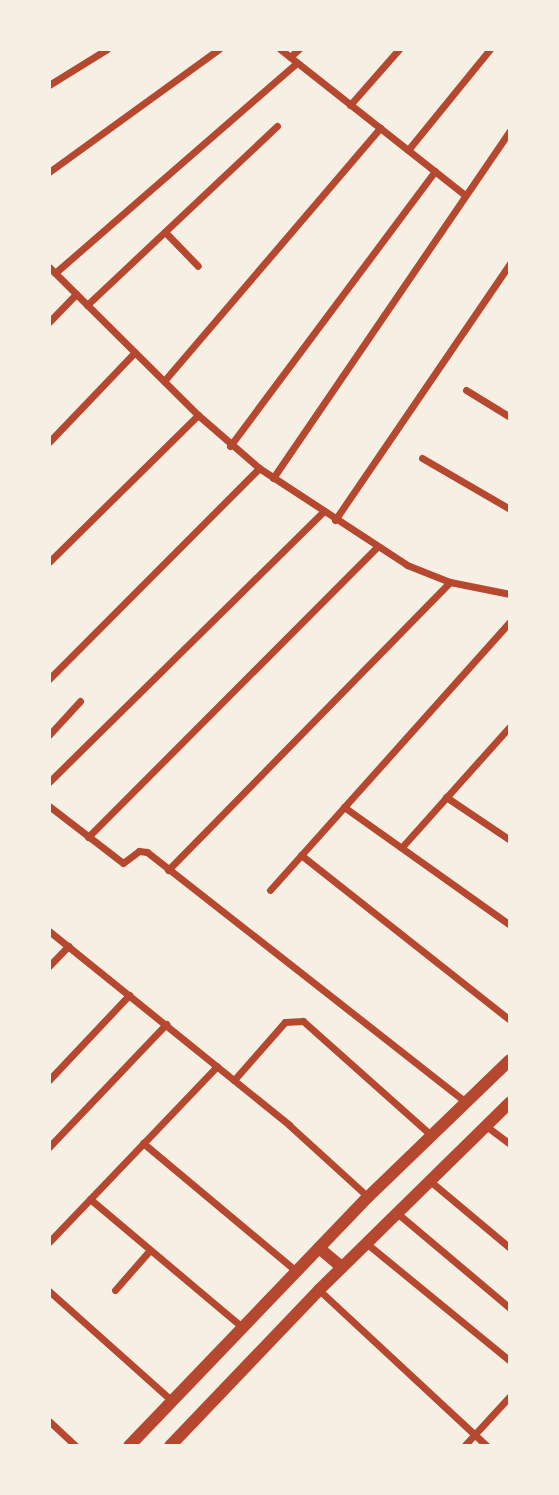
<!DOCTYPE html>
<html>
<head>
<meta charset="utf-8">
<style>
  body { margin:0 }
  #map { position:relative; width:559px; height:1495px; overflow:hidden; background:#f6efe4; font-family:"DejaVu Sans",sans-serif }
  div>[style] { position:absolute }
  .minor>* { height:7px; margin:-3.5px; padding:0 3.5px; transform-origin:3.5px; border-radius:3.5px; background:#b5482f }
  .tertiary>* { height:12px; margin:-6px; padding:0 6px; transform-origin:6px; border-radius:6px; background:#b5482f }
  span { translate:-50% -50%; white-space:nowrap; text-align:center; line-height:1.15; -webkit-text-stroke:7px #f6efe4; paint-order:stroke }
  .frame { position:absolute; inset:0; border:51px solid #f6efe4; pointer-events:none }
</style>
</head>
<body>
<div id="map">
  <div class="minor">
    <div style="left:280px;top:49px;width:236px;rotate:38.3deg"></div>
    <div style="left:290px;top:57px;width:12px;rotate:-42deg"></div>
    <div style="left:49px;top:85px;width:68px;rotate:-31.8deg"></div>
    <div style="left:350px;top:105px;width:74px;rotate:-48.8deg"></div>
    <div style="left:408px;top:150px;width:130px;rotate:-50.9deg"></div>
    <div style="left:49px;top:172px;width:210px;rotate:-35.9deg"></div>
    <div style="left:165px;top:232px;width:47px;rotate:45.9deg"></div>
    <div style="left:49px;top:267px;width:210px;rotate:44.8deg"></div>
    <div style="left:198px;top:415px;width:81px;rotate:41deg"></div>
    <div style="left:259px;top:468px;width:177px;rotate:33.2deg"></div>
    <div style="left:407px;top:565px;width:46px;rotate:21.6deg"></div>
    <div style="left:450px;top:582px;width:61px;rotate:11.3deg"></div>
    <div style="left:55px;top:273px;width:320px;rotate:-41deg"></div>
    <div style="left:87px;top:305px;width:261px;rotate:-43.3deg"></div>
    <div style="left:49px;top:322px;width:39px;rotate:-46deg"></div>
    <div style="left:164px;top:381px;width:333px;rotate:-49.5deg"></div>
    <div style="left:466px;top:390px;width:52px;rotate:31.5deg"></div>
    <div style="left:49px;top:442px;width:124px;rotate:-46.3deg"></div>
    <div style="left:230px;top:446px;width:343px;rotate:-53.3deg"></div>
    <div style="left:422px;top:458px;width:102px;rotate:30.1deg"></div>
    <div style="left:273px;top:478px;width:421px;rotate:-55.7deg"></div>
    <div style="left:335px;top:520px;width:311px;rotate:-55.7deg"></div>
    <div style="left:49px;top:562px;width:209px;rotate:-44.6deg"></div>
    <div style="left:49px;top:679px;width:298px;rotate:-45.1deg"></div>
    <div style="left:49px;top:735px;width:46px;rotate:-47.6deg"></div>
    <div style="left:49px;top:782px;width:385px;rotate:-44.6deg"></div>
    <div style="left:446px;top:797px;width:77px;rotate:33.9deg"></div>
    <div style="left:49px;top:806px;width:93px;rotate:37.6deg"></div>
    <div style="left:123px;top:863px;width:20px;rotate:-37deg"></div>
    <div style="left:139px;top:851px;width:8px;rotate:7deg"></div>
    <div style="left:147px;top:852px;width:405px;rotate:38.1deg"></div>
    <div style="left:344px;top:807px;width:204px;rotate:35.4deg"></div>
    <div style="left:88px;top:837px;width:408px;rotate:-45.1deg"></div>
    <div style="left:402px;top:847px;width:162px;rotate:-48.2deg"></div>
    <div style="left:301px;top:855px;width:266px;rotate:38.3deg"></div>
    <div style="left:168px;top:870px;width:403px;rotate:-45.6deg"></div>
    <div style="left:270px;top:890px;width:360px;rotate:-48.2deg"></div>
    <div style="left:49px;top:931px;width:309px;rotate:38.9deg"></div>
    <div style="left:289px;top:1125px;width:107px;rotate:42.3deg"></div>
    <div style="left:49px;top:966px;width:28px;rotate:-46deg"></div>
    <div style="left:49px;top:1080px;width:117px;rotate:-46.7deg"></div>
    <div style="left:234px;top:1080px;width:77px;rotate:-48.7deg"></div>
    <div style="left:285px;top:1022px;width:18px;rotate:-3deg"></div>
    <div style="left:303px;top:1021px;width:173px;rotate:41.7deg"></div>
    <div style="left:486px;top:1126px;width:30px;rotate:37deg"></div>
    <div style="left:143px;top:1143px;width:199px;rotate:39.9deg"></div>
    <div style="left:49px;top:1147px;width:170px;rotate:-46.4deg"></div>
    <div style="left:430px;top:1181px;width:104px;rotate:39.9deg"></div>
    <div style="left:90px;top:1199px;width:199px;rotate:40.1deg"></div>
    <div style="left:397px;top:1213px;width:148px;rotate:40.1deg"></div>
    <div style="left:49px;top:1242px;width:243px;rotate:-46.3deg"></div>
    <div style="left:366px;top:1243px;width:186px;rotate:39.3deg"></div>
    <div style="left:115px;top:1290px;width:53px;rotate:-48.8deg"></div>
    <div style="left:319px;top:1290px;width:229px;rotate:42.9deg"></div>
    <div style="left:49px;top:1291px;width:165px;rotate:41.8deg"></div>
    <div style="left:49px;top:1421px;width:37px;rotate:43deg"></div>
    <div style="left:464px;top:1446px;width:68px;rotate:-47.4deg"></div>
  </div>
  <div class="tertiary">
    <div style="left:319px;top:1248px;width:30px;rotate:40deg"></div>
    <div style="left:129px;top:1446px;width:345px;rotate:-46.2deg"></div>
    <div style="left:368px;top:1197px;width:197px;rotate:-44deg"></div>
    <div style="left:170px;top:1446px;width:216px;rotate:-46.3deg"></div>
    <div style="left:319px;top:1290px;width:268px;rotate:-44.5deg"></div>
  </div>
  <div class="frame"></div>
</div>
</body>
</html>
